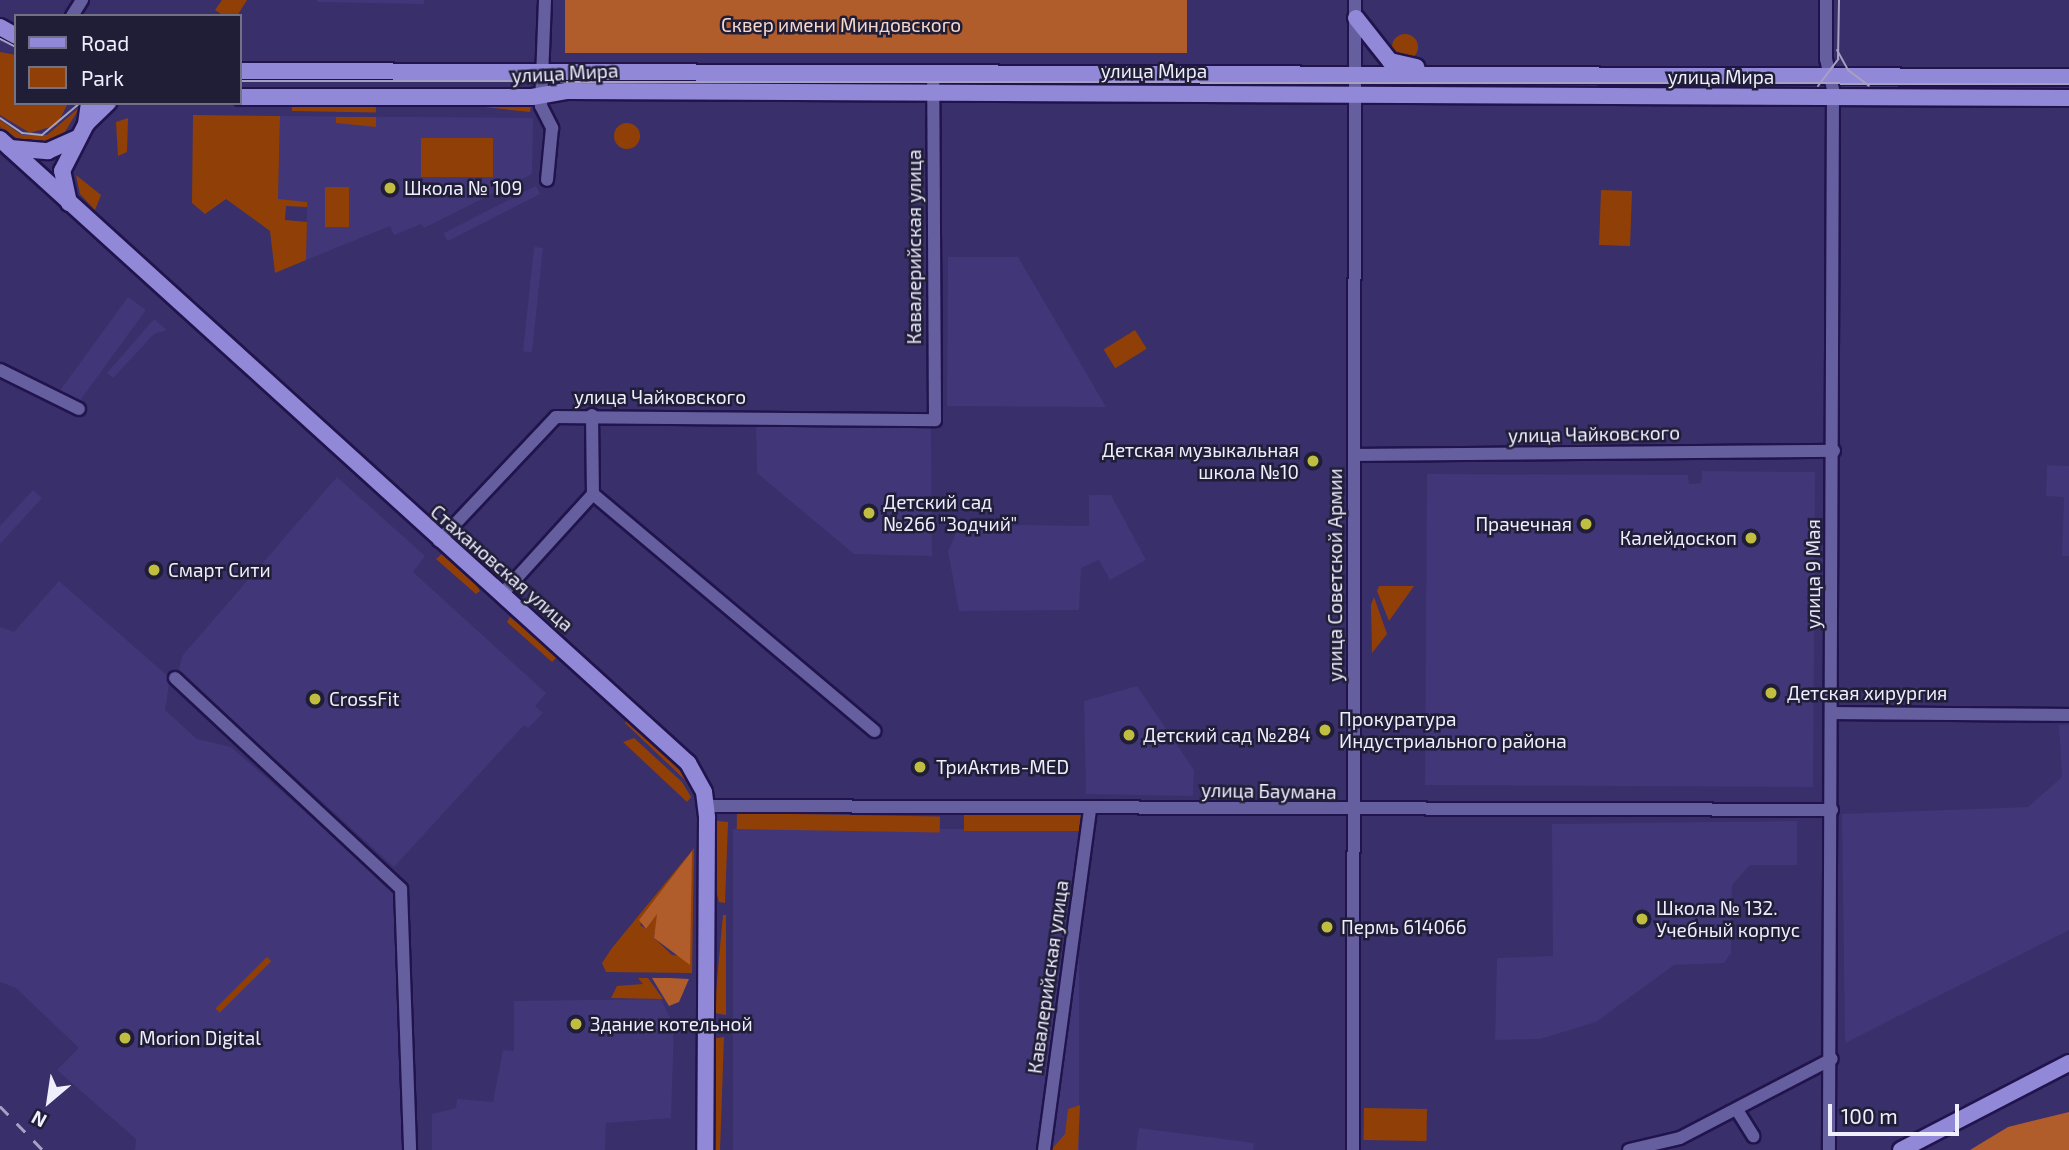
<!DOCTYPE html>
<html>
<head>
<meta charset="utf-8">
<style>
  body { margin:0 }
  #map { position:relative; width:2069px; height:1150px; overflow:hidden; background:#392f6a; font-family:"Exo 2",sans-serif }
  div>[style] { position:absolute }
  .built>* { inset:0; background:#413678; transform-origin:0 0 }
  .green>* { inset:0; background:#904007; transform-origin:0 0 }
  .round { border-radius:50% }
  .forest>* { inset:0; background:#b15c2b; transform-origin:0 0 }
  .roads { filter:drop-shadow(2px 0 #21144c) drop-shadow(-2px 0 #21144c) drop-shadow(0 2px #21144c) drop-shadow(0 -2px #21144c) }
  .minor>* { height:12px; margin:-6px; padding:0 6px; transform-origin:6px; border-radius:6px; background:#665f9f }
  .major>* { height:16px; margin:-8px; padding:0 8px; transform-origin:8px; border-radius:8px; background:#9189d7 }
  .tram>* { height:2px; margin:-1px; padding:0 1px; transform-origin:1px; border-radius:1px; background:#a6a1c2 }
  .rail>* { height:2.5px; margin-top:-1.25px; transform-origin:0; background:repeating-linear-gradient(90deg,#a6a1c2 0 12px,transparent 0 24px) }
  .dots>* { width:19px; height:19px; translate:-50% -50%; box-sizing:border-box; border:4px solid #201d37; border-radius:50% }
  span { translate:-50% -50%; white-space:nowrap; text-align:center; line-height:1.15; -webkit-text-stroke:5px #201d37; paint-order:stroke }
  .park-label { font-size:19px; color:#f6d9cb }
  .street-label { font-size:19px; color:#efeefd }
  .poi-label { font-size:19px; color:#efeefd }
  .left { translate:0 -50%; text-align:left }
  .right { translate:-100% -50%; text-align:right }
  .legend { position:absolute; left:14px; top:14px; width:228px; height:91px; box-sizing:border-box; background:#201d37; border:2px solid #737186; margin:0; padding:9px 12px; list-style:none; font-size:21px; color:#efeefd }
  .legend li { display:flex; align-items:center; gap:14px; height:35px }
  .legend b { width:35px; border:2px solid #737186 }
  .north { position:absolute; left:14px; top:1066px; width:70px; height:70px; -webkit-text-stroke:5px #201d37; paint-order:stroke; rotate:209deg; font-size:19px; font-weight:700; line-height:28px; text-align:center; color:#efeefd }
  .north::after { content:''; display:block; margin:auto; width:24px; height:32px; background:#efeefd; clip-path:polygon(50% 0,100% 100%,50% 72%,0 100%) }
  .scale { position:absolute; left:1828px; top:1104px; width:131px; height:32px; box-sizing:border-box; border:4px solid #efeefd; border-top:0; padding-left:9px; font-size:21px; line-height:24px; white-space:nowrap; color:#efeefd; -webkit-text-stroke:5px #201d37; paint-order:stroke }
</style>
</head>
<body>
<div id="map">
  <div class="built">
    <div style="clip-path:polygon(317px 0,424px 0,424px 4px,317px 2px)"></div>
    <div style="clip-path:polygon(280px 116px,533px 118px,532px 174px,424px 228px,421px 224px,394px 235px,390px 226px,306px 260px,307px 202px,278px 200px)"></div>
    <div style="left:536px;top:186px;width:9px;height:104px;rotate:63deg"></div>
    <div style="left:534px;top:247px;width:9px;height:105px;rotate:6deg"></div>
    <div style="clip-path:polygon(948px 257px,1018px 257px,1106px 407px,947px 406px)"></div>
    <div style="left:128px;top:297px;width:22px;height:119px;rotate:36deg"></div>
    <div style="clip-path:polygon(154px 319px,167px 330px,154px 334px,113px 378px,107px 373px)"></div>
    <div style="clip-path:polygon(756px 426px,931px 428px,932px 556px,854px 554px,757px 473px)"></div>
    <div style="clip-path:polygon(2047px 465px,2069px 466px,2069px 556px,2062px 556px,2064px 497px,2046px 496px)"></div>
    <div style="clip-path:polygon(1702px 471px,1815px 472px,1813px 787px,1425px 785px,1427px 474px,1688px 475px,1689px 484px,1701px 483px)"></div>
    <div style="clip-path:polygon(337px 477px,425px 556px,413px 572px,546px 693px,535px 706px,543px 713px,528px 728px,524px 725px,394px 867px,178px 671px,183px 655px)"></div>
    <div style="clip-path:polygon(33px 490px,42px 498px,0 544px,0 526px)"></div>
    <div style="clip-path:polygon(1089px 495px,1111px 495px,1146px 560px,1110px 580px,1099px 560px,1081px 568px,1079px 610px,959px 611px,948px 551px,956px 533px,1022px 525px,1089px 526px)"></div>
    <div style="clip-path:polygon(59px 581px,170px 678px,165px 710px,197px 739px,231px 747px,396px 891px,406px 1150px,135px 1150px,136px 1139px,57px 1070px,79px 1048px,16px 988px,0 982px,0 627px,14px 632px)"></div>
    <div style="clip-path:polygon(1137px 686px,1194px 770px,1193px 796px,1086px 794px,1084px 701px)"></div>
    <div style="clip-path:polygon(2059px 725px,2069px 725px,2069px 930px,1845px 1043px,1842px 814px,2028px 807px,2062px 777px)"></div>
    <div style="clip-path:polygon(1797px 821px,1797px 865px,1750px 865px,1732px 885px,1731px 953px,1724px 963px,1674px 965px,1596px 1022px,1540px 1039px,1495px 1040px,1497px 958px,1553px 956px,1552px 824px)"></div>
    <div style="left:733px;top:829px;width:346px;height:321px"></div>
    <div style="clip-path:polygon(661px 999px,674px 1026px,671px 1118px,606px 1123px,605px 1150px,432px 1150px,432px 1114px,456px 1108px,457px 1099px,493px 1102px,503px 1050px,514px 1051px,514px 1001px)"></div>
    <div style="clip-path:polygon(1139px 1128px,1254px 1143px,1253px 1150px,1136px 1150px)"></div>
  </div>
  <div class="green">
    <div style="clip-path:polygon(222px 0,247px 0,237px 16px,224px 16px,215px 10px)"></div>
    <div class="round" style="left:1392px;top:34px;width:26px;height:26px"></div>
    <div style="clip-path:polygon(0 52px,16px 55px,16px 103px,68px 103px,57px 125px,30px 133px,0 115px)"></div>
    <div style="left:531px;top:103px;width:9px;height:150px;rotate:96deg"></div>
    <div style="left:292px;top:104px;width:84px;height:7px;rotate:1deg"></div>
    <div style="clip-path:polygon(80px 107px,63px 135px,45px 145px,24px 143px,0 127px,0 120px,22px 135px,47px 135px)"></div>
    <div style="clip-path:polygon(193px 115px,280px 116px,278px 199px,307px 202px,307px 207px,286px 206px,285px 220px,307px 222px,306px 260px,275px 273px,270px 231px,226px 199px,205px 214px,192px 203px)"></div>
    <div style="clip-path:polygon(336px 117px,376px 117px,376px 127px,336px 123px)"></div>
    <div style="clip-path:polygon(128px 118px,127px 152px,118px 156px,116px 122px)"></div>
    <div class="round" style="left:614px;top:123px;width:26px;height:26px"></div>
    <div style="left:421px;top:138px;width:72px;height:39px"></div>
    <div style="clip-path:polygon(76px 175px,101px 195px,95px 210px,80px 194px)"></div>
    <div style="left:325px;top:187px;width:24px;height:40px"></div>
    <div style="left:1601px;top:190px;width:31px;height:55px;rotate:2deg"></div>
    <div style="left:1135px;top:330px;width:22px;height:37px;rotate:58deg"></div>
    <div style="clip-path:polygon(443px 553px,474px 581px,480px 591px,476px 594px,436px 559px)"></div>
    <div style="clip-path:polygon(1379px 586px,1414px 586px,1389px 621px,1377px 591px)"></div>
    <div style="clip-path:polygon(1374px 597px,1387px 634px,1372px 653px,1371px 605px)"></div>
    <div style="clip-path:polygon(510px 617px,558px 656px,552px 662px,507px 622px)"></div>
    <div style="clip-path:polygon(631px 716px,682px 763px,697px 800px,685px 780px,625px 723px)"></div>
    <div style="clip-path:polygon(634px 738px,682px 782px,691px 797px,687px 802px,623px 742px)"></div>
    <div style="left:737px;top:813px;width:203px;height:16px;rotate:1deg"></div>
    <div style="left:964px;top:815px;width:117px;height:16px"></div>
    <div style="clip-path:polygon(717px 821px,728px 822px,725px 903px,719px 902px,716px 890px)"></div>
    <div style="clip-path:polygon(evenodd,694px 848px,692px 973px,606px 972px,602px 963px,612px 948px,694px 848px,691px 852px,682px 956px,672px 955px,654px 938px,658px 912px,646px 929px,640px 925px,691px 852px)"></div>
    <div style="clip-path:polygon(723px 915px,726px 915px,726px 1015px,714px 1013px)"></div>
    <div style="left:267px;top:957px;width:6px;height:73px;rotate:45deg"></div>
    <div style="clip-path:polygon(638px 978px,648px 978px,663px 999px,611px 998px,617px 986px,643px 984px)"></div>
    <div style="clip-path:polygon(724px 1037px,720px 1150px,711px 1150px,712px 1039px)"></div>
    <div style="clip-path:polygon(1080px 1105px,1078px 1150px,1051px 1150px,1065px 1134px,1068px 1109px)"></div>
    <div style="left:1364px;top:1108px;width:63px;height:32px;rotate:1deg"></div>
  </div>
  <div class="forest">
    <div style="left:565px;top:0;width:622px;height:53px"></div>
    <div style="clip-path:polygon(692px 851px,690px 965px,654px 938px,657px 914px,646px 929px,639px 920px)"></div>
    <div style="clip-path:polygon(652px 978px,670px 978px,689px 979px,679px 1002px,669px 1006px)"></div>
    <div style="clip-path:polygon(2069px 1112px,2069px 1150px,1970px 1150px,2008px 1127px)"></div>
  </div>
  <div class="roads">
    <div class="minor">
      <div style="left:545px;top:0;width:106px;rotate:92.2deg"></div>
      <div style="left:541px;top:106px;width:25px;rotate:63deg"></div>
      <div style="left:552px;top:128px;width:52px;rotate:95.5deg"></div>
      <div style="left:1826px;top:0;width:59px;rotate:90deg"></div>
      <div style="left:1826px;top:59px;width:32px;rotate:77deg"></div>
      <div style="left:1833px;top:90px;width:1060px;rotate:90.22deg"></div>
      <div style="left:72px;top:16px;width:19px;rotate:-58deg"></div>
      <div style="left:0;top:370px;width:88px;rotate:26.3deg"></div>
      <div style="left:592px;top:415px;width:79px;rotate:89.3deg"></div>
      <div style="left:593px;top:494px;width:368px;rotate:40.1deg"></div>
      <div style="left:1355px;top:455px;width:479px;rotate:-0.5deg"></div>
      <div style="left:439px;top:541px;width:170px;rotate:-46.7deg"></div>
      <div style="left:556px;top:417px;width:379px;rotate:0.5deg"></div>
      <div style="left:935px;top:420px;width:345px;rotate:-90.3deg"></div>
      <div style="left:502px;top:594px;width:135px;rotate:-47.7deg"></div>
      <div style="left:175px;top:678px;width:309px;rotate:43deg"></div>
      <div style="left:401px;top:889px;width:261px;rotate:88deg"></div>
      <div style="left:1832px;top:713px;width:237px;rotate:0.5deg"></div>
      <div style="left:706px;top:806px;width:1126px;rotate:0.2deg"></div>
      <div style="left:1737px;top:1110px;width:31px;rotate:58deg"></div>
      <div style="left:1044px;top:1150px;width:343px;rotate:-82.3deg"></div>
      <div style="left:1353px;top:1150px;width:1150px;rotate:-89.9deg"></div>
      <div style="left:1629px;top:1150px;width:52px;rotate:-13.2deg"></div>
      <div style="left:1680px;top:1138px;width:171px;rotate:-27.5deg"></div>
    </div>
    <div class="major">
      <div style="left:1356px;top:18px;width:55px;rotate:51.7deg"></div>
      <div style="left:1390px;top:61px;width:27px;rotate:13deg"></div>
      <div style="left:0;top:27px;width:18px;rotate:29deg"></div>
      <div style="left:240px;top:71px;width:1829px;rotate:0.19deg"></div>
      <div style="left:240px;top:97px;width:292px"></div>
      <div style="left:532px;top:97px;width:36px;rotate:-10deg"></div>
      <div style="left:567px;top:91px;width:1502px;rotate:0.27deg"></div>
      <div style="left:88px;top:122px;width:28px;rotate:-44deg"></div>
      <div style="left:0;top:139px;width:929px;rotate:42.21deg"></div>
      <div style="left:688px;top:763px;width:33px;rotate:61deg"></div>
      <div style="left:704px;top:792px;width:26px;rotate:83deg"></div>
      <div style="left:707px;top:818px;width:332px;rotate:90.3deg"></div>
      <div style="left:10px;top:148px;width:38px;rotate:5deg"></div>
      <div style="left:48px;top:151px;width:32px;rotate:-24deg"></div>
      <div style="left:69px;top:203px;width:33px;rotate:-102deg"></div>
      <div style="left:62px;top:171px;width:53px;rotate:-62.9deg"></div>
      <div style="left:86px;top:124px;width:21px;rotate:-82deg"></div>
      <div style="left:1901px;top:1150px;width:189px;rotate:-27.4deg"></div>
    </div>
  </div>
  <div class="tram">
    <div style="left:0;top:39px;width:18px;rotate:27deg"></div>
    <div style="left:1837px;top:50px;width:23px;rotate:61deg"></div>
    <div style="left:1848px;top:70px;width:26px;rotate:37deg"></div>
    <div style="left:240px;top:81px;width:1829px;rotate:0.09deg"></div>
    <div style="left:1818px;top:86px;width:34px;rotate:-53deg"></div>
    <div style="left:1838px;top:59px;width:59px;rotate:-89deg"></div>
    <div style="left:0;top:118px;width:27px;rotate:34deg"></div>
    <div style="left:22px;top:133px;width:20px;rotate:6deg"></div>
    <div style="left:42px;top:135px;width:50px;rotate:-40.1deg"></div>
  </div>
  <div class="rail">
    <div style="left:0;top:1106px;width:62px;rotate:45.7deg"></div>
  </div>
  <div class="dots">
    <div style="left:390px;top:188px;background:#c1bd40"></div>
    <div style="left:1313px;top:461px;background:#c1bd40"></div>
    <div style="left:869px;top:513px;background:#c1bd40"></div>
    <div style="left:1586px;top:524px;background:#c1bd40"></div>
    <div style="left:1751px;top:538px;background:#c1bd40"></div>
    <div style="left:154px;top:570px;background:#c1bd40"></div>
    <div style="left:1771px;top:693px;background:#c1bd40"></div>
    <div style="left:315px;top:699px;background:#c1bd40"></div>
    <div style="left:1325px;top:730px;background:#c1bd40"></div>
    <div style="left:1129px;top:735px;background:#c1bd40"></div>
    <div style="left:920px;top:767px;background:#c1bd40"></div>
    <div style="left:1642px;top:919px;background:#c1bd40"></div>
    <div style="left:1327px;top:927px;background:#c1bd40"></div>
    <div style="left:576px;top:1024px;background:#c1bd40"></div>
    <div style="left:125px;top:1038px;background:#c1bd40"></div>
  </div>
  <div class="park-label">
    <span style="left:841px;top:25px">Сквер имени Миндовского</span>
  </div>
  <div class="street-label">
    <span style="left:1154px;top:71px">улица Мира</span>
    <span style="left:565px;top:73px;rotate:-3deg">улица Мира</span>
    <span style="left:1721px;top:77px">улица Мира</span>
    <span style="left:914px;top:247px;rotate:-90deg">Кавалерийская улица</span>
    <span style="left:660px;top:397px">улица Чайковского</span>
    <span style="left:1594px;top:434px;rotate:-1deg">улица Чайковского</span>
    <span style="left:502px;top:568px;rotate:41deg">Стахановская улица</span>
    <span style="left:1813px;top:574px;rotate:-90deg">улица 9 Мая</span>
    <span style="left:1335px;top:575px;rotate:-90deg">улица Советской Армии</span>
    <span style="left:1269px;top:791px;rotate:1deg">улица Баумана</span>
    <span style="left:1048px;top:977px;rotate:-82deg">Кавалерийская улица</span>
  </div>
  <div class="poi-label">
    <span class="left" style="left:404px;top:188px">Школа № 109</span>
    <span class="right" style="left:1299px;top:461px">Детская музыкальная<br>школа №10</span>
    <span class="left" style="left:883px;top:513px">Детский сад<br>№266 "Зодчий"</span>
    <span class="right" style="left:1572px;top:524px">Прачечная</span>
    <span class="right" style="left:1737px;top:538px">Калейдоскоп</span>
    <span class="left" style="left:168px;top:570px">Смарт Сити</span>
    <span class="left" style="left:1787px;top:693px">Детская хирургия</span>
    <span class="left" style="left:329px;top:699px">CrossFit</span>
    <span class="left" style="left:1339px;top:730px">Прокуратура<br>Индустриального района</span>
    <span class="left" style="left:1143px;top:735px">Детский сад №284</span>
    <span class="left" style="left:936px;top:767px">ТриАктив-MED</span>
    <span class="left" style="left:1656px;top:919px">Школа № 132.<br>Учебный корпус</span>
    <span class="left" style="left:1341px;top:927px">Пермь 614066</span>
    <span class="left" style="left:590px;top:1024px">Здание котельной</span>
    <span class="left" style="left:139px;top:1038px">Morion Digital</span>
  </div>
  <ul class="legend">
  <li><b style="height:9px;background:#9189d7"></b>Road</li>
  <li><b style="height:19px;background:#904007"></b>Park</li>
  </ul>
  <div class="north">N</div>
  <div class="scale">100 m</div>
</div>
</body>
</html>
